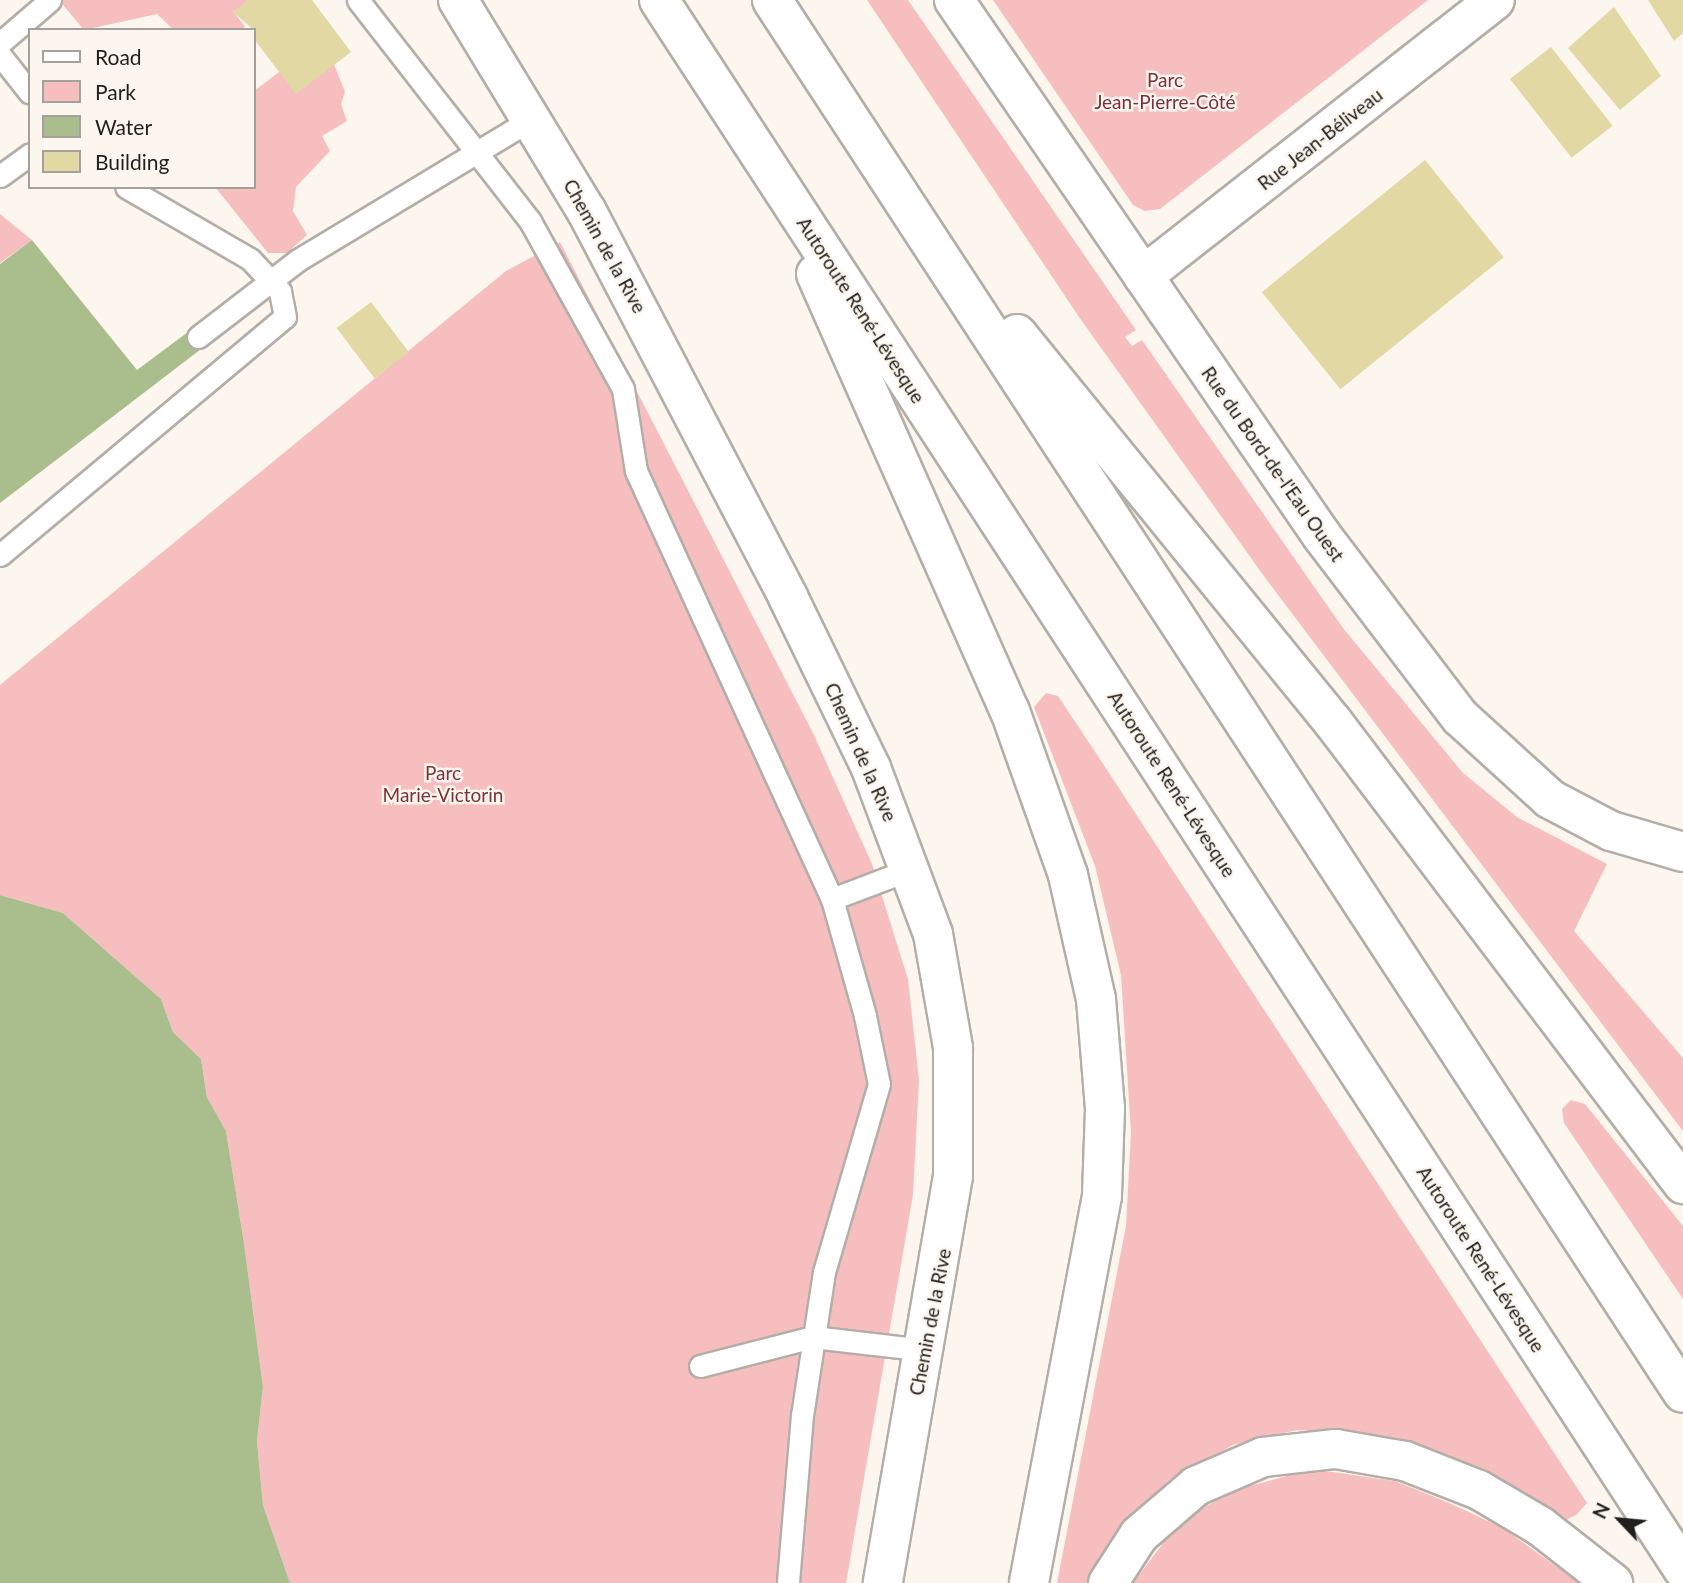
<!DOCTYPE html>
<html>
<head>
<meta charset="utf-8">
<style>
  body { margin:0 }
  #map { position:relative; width:1683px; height:1583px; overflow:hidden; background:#fcf6ef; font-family:Lato,sans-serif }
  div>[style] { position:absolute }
  .green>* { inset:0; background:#f7bec0 }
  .water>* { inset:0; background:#aabe8d }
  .building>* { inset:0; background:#e2d8a3; transform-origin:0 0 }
  .roads { filter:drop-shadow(2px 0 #b3aea7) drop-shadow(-2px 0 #b3aea7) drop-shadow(0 2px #b3aea7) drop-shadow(0 -2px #b3aea7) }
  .lane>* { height:21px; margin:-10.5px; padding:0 10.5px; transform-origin:10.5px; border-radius:10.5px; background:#fff }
  .street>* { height:38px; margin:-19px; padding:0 19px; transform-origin:19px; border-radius:19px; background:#fff }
  .secondary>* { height:38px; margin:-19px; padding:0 19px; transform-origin:19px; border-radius:19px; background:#fff }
  .highway>* { height:38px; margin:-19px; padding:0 19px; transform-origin:19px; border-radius:19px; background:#fff }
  span { translate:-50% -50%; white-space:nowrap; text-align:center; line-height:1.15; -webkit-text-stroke:5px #fcf6ef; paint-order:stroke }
  .park-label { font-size:19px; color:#793239 }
  .street-label { font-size:19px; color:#211f1d }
  .legend { position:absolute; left:28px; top:28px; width:228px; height:161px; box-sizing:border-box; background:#fcf6ef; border:2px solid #a4a09b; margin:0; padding:9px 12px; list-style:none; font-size:21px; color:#211f1d }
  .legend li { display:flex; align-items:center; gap:14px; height:35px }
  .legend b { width:35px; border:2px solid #a4a09b }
  .north { position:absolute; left:1585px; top:1485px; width:70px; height:70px; -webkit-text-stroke:5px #fcf6ef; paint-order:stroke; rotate:296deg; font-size:19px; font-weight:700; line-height:28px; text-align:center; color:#211f1d }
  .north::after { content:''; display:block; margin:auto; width:24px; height:32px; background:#211f1d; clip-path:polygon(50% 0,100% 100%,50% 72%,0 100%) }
</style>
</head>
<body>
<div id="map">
  <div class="green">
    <div style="clip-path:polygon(59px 0,249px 0,234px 12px,245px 27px,239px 30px,174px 30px,157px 14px,84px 30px)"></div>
    <div style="clip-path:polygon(867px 0,908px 0,1136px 330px,1125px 337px,1132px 346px,1142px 340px,1343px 628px,1463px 773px,1517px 817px,1607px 864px,1574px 931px,1683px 1058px,1683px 1131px,1266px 579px,1079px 317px)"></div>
    <div style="clip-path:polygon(993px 0,1428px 0,1160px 209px,1145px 211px,1133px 205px)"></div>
    <div style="clip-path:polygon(334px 64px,345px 92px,341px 104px,347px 121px,322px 136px,330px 151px,296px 187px,293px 211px,307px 235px,287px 253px,268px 253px,215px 187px,254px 187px,254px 91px,279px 72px)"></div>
    <div style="clip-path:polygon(0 214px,32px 240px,0 263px)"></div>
    <div style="clip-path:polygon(560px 242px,813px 733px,872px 864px,908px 979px,919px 1080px,913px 1195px,846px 1583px,290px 1583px,263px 1505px,257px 1441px,263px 1387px,244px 1243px,226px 1131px,207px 1097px,201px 1059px,173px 1032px,161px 999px,63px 913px,0 895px,0 685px,506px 271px)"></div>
    <div style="clip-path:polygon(1046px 693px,1058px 696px,1094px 750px,1587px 1503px,1576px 1515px,1564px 1521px,1461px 1461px,1396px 1438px,1297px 1430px,1233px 1445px,1169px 1480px,1120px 1529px,1087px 1583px,1057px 1583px,1126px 1226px,1131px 1133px,1121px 975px,1095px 866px,1034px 707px)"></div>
    <div style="clip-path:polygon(1571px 1100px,1585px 1104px,1683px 1226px,1683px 1299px,1564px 1123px,1562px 1109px)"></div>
    <div style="clip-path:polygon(1312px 1469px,1395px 1481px,1447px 1502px,1503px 1528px,1579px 1583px,1133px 1583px,1170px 1534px,1200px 1510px,1232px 1491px)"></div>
  </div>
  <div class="water">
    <div style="clip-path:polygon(32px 240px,137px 370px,192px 329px,205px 346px,0 503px,0 264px)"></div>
    <div style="clip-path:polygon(0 895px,63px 913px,161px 999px,173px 1032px,201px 1059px,207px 1097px,226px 1131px,244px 1243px,263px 1387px,257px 1441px,263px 1505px,290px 1583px,0 1583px)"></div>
  </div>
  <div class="building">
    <div style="clip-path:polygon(249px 0,312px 0,351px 52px,296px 94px,254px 39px,254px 30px,233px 12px)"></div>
    <div style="clip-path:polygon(1648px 0,1683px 0,1683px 33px,1674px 41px)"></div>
    <div style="clip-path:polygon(1614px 7px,1661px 76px,1620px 110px,1568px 48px)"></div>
    <div style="left:1551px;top:47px;width:100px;height:52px;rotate:52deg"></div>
    <div style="left:1425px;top:160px;width:125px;height:210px;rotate:51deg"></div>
    <div style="left:371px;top:302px;width:63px;height:43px;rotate:53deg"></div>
  </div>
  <div class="roads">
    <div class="lane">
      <div style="left:358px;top:0;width:280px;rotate:52.1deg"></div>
      <div style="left:530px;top:221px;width:192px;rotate:61deg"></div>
      <div style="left:623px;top:389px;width:83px;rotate:81deg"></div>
      <div style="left:636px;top:471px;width:471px;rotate:65.4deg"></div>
      <div style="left:832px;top:899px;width:122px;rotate:74.2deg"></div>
      <div style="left:865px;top:1016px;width:69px;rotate:78.4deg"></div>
      <div style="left:879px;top:1084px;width:196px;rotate:106.3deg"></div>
      <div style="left:824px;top:1272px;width:145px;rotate:98.7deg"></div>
      <div style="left:802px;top:1415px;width:169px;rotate:94.8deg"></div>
      <div style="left:0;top:43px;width:66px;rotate:-40.7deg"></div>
      <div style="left:0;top:55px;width:48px;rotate:51.7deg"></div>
      <div style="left:0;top:176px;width:37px;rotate:-36deg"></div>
      <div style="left:198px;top:337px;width:126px;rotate:-37.6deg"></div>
      <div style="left:298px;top:260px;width:273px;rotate:-31.1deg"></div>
      <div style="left:0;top:555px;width:371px;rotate:-39.9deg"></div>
      <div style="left:285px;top:317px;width:26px;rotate:-101deg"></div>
      <div style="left:280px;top:291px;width:44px;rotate:-133.2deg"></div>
      <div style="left:250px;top:259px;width:143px;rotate:-149.9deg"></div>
      <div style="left:832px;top:899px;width:85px;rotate:-20.8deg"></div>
      <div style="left:700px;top:1366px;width:117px;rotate:-14.4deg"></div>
      <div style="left:813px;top:1337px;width:114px;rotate:6.6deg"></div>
    </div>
    <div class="street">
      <div style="left:458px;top:0;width:248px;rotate:58.7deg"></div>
      <div style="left:587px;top:212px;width:434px;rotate:62.4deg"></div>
      <div style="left:788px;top:597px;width:190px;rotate:64.1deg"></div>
      <div style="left:871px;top:768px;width:177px;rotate:69.5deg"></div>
      <div style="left:933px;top:934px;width:116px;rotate:80deg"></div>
      <div style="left:953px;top:1048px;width:128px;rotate:90deg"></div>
      <div style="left:953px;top:1176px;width:413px;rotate:99.8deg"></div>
      <div style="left:1143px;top:276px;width:447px;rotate:-38.1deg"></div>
    </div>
    <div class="secondary">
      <div style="left:954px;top:0;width:650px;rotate:55.53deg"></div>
      <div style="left:1322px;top:536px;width:228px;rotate:52.7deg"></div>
      <div style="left:1460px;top:717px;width:122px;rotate:42.3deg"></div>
      <div style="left:1550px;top:799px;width:69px;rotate:27.7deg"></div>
      <div style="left:1611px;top:831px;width:75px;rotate:16.3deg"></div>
    </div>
    <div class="highway">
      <div style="left:659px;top:0;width:1874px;rotate:56.87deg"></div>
      <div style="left:772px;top:0;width:1664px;rotate:56.82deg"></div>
      <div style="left:816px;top:274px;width:478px;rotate:66.1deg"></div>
      <div style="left:1010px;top:711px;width:174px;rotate:70.5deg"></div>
      <div style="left:1068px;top:875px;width:127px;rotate:77.3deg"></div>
      <div style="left:1096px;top:999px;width:110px;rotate:85.3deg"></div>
      <div style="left:1105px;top:1109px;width:87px;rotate:92deg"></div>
      <div style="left:1102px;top:1196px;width:394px;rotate:100.7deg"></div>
      <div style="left:1017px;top:334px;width:500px;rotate:50.84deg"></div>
      <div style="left:1333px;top:722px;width:580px;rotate:52.85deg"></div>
      <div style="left:1108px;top:1583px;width:57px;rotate:-57.1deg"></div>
      <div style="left:1139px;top:1535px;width:75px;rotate:-40.7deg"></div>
      <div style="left:1196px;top:1486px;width:73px;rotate:-23.4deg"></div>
      <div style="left:1263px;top:1457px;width:73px;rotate:-6.3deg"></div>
      <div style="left:1336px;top:1449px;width:70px;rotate:9.9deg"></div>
      <div style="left:1405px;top:1461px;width:79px;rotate:21.4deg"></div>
      <div style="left:1479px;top:1490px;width:71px;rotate:30.5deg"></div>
      <div style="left:1540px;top:1526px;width:93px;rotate:38deg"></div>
    </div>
  </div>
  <div class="park-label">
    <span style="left:1165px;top:91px">Parc<br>Jean-Pierre-Côté</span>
    <span style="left:443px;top:784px">Parc<br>Marie-Victorin</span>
  </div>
  <div class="street-label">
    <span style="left:1320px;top:139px;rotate:-38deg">Rue Jean-Béliveau</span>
    <span style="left:605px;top:246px;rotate:61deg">Chemin de la Rive</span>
    <span style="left:861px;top:310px;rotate:57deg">Autoroute René-Lévesque</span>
    <span style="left:1273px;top:464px;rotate:55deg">Rue du Bord-de-l'Eau Ouest</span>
    <span style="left:861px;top:752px;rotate:66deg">Chemin de la Rive</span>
    <span style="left:1172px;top:784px;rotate:57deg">Autoroute René-Lévesque</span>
    <span style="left:1481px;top:1259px;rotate:57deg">Autoroute René-Lévesque</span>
    <span style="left:930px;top:1322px;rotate:-79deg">Chemin de la Rive</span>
  </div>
  <ul class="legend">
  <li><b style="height:9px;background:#fff"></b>Road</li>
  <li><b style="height:19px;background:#f7bec0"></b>Park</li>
  <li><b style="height:19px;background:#aabe8d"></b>Water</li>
  <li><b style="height:19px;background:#e2d8a3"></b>Building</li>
  </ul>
  <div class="north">N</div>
</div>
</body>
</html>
